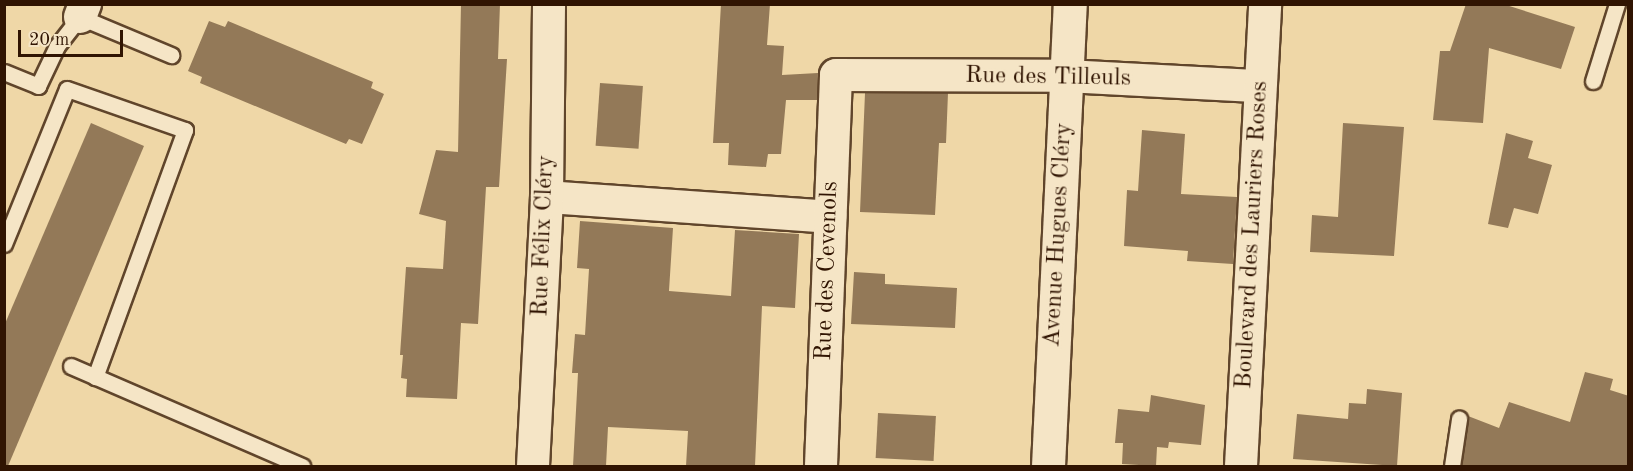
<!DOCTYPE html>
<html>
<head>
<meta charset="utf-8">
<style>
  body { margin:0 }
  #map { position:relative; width:1633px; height:471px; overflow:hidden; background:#efd7a7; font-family:"Old Standard TT",serif }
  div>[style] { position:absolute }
  .building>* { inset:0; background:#937958; transform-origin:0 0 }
  .roads { filter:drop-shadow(2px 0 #60452b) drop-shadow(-2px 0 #60452b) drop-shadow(0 2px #60452b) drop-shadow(0 -2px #60452b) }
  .lane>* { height:15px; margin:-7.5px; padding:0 7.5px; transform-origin:7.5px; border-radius:7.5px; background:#f5e5c6 }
  .street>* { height:32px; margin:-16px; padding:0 16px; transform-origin:16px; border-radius:16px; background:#f5e5c6 }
  .secondary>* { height:33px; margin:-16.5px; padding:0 16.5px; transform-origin:16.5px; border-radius:16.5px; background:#f5e5c6 }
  span { translate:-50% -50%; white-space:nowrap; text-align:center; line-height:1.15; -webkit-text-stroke:4.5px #f5e5c6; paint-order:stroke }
  .street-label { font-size:24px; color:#301402 }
  .frame { position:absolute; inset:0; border:6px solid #301402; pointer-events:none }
  .scale { position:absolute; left:18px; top:30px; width:105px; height:27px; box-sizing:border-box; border:3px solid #301402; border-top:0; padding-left:8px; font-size:18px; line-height:21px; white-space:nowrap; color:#301402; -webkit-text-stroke:4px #f5e5c6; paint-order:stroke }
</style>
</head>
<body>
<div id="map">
  <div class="building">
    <div style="clip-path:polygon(461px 4px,500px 4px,498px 59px,507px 59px,499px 187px,486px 187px,478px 324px,461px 323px,457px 399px,406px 397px,407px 379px,401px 378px,403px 355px,400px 355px,406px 267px,443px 269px,446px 221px,419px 214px,436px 150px,458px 152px)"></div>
    <div style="clip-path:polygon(721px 4px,770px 4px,767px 45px,784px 46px,782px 75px,818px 73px,817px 100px,786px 100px,781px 154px,768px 154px,766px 167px,728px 165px,729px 143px,713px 143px)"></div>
    <div style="clip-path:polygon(1466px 4px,1503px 4px,1575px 27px,1561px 69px,1489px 48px,1483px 123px,1433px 120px,1440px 51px,1450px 51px)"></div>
    <div style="clip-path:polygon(209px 21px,225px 27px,228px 21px,373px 82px,371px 88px,384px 94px,362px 144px,349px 139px,346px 144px,200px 83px,202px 77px,188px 71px)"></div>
    <div style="left:600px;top:83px;width:43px;height:63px;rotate:4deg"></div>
    <div style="clip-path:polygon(865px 93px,948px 93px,946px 143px,939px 143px,935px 215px,860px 212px)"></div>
    <div style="clip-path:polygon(91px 123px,144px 146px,8px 466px,4px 466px,4px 326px)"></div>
    <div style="clip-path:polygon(1343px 123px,1404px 127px,1394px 256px,1310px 252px,1312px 215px,1338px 217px)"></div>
    <div style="clip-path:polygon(1142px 130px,1185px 134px,1181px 194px,1237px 197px,1233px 264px,1187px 261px,1188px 251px,1124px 246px,1127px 190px,1138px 191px)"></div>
    <div style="clip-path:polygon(1506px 133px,1533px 141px,1528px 158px,1552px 165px,1538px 214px,1514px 208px,1508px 228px,1488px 224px)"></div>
    <div style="clip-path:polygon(580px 221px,673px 228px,669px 291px,731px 296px,735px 230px,799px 234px,795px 308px,762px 306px,755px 466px,686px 466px,688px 431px,608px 427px,606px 466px,573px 466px,578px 373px,572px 373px,575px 334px,585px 335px,589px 269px,577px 268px)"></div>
    <div style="clip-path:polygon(854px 272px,885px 274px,885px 284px,957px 288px,955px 328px,851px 324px)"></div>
    <div style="clip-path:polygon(1585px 372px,1613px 379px,1610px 390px,1629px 396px,1629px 466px,1462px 466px,1468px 416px,1499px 428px,1509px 402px,1570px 422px)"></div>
    <div style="clip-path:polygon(1367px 389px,1402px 393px,1397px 466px,1293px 459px,1297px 414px,1348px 419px,1349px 403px,1366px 404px)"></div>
    <div style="clip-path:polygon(1151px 395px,1205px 405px,1201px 445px,1169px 442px,1168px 448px,1157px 447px,1156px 466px,1122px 464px,1123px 443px,1115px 443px,1118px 409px,1149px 412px)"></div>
    <div style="left:878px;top:413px;width:58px;height:45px;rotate:3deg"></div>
  </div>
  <div class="roads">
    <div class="lane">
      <div style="left:4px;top:72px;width:37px;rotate:22deg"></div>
      <div style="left:38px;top:86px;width:44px;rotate:-64.6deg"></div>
      <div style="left:57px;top:46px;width:37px;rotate:-52deg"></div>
      <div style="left:80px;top:17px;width:99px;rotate:22.7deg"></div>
      <div style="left:1593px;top:81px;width:81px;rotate:-72.7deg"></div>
      <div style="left:4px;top:244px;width:167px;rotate:-67.9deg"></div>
      <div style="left:67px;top:89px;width:125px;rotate:19.2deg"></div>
      <div style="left:185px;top:130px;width:263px;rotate:110deg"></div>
      <div style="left:71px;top:366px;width:252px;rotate:23.4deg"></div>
      <div style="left:1452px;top:466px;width:48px;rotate:-81.5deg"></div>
    </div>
    <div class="street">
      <div style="left:80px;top:17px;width:14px;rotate:-69deg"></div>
      <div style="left:547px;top:197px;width:284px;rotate:4deg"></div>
      <div style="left:533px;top:466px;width:269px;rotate:-87deg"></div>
      <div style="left:547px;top:197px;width:193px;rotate:-89.4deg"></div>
      <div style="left:821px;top:466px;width:391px;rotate:-87.8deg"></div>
      <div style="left:836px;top:75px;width:230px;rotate:0.2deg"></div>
      <div style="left:1066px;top:76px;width:194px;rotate:3deg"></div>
      <div style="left:1241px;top:466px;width:463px;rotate:-87deg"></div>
    </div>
    <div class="secondary">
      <div style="left:1048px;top:466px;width:463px;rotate:-87.3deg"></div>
    </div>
  </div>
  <div class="street-label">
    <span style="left:1048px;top:78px;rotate:1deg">Rue des Tilleuls</span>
    <span style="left:1059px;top:235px;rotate:-87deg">Avenue Hugues Cléry</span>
    <span style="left:1253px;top:235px;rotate:-87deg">Boulevard des Lauriers Roses</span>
    <span style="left:544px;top:236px;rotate:-88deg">Rue Félix Cléry</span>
    <span style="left:828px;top:271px;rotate:-88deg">Rue des Cevenols</span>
  </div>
  <div class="frame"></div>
  <div class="scale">20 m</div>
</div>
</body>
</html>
